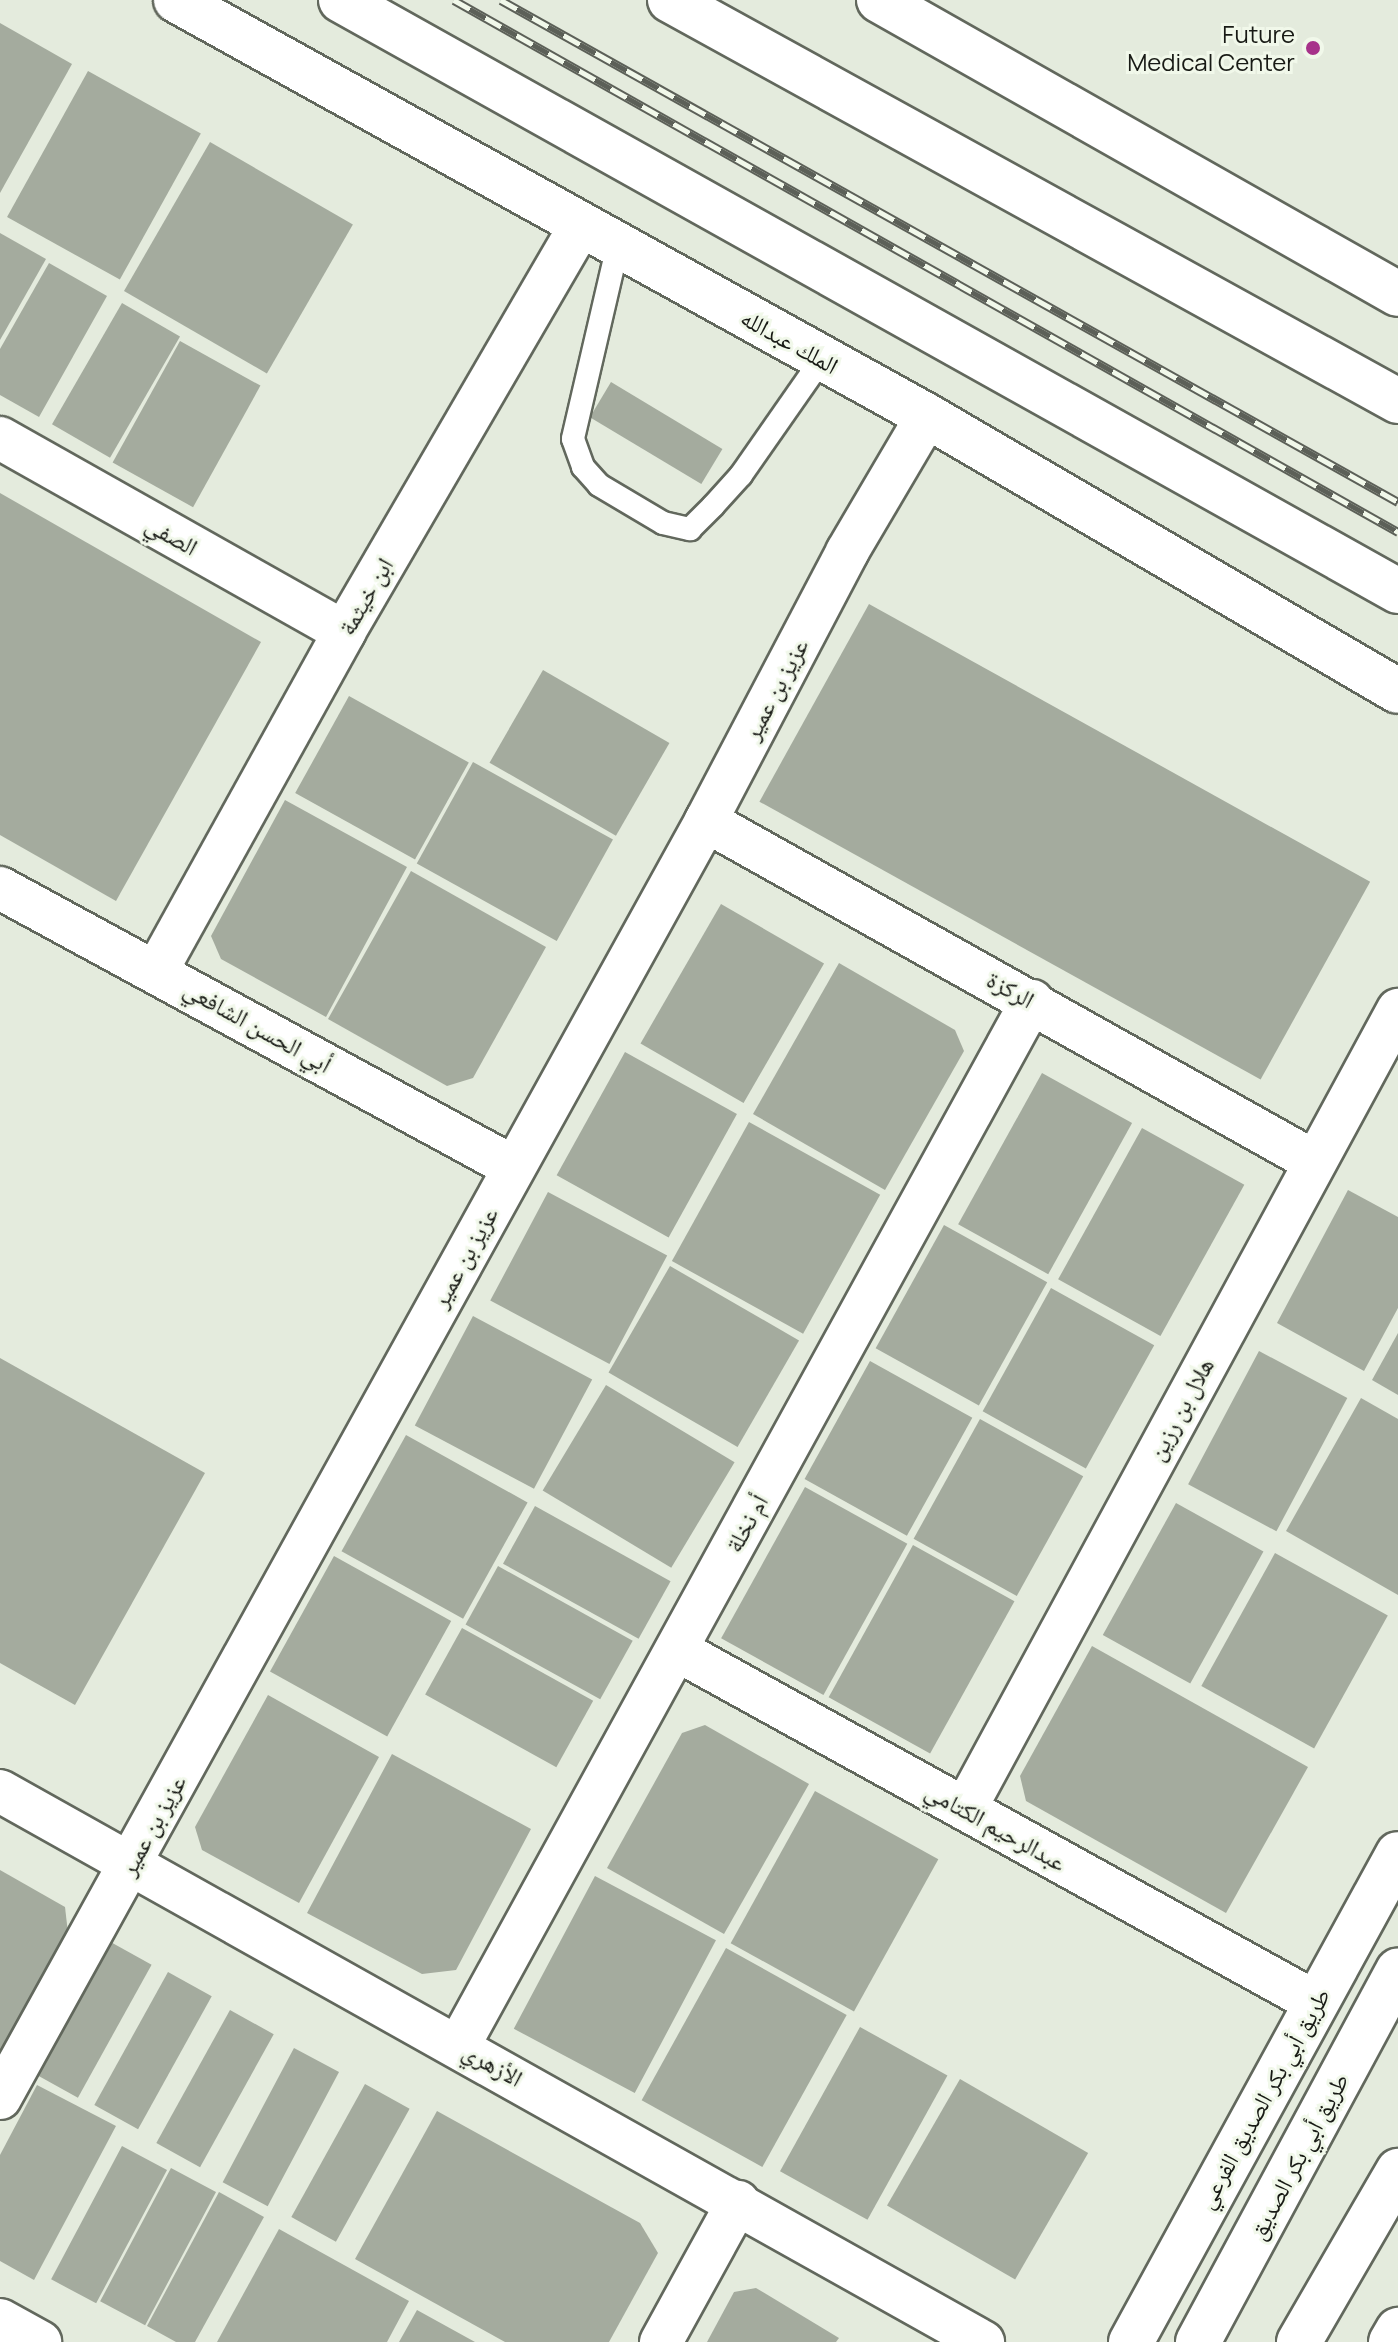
<!DOCTYPE html>
<html>
<head>
<meta charset="utf-8">
<style>
  body { margin:0 }
  #map { position:relative; width:1398px; height:2342px; overflow:hidden; background:#e4ebdd; font-family:Manrope,"Noto Naskh Arabic",sans-serif }
  div>[style] { position:absolute }
  .building>* { inset:0; background:#a4ab9e; transform-origin:0 0 }
  .roads { filter:drop-shadow(2px 0 #62685d) drop-shadow(-2px 0 #62685d) drop-shadow(0 2px #62685d) drop-shadow(0 -2px #62685d) }
  .lane>* { height:22px; margin:-11px; padding:0 11px; transform-origin:11px; border-radius:11px; background:#fff }
  .street>* { height:42px; margin:-21px; padding:0 21px; transform-origin:21px; border-radius:21px; background:#fff }
  .secondary>* { height:44px; margin:-22px; padding:0 22px; transform-origin:22px; border-radius:22px; background:#fff }
  .primary>* { height:44px; margin:-22px; padding:0 22px; transform-origin:22px; border-radius:22px; background:#fff }
  .highway>* { height:44px; margin:-22px; padding:0 22px; transform-origin:22px; border-radius:22px; background:#fff }
  .rail>* { height:9px; margin-top:-4.5px; transform-origin:0; background:repeating-linear-gradient(90deg,#f1f8ea 0 18px,#5c6058 0 36px); box-sizing:border-box; border-block:2px solid #5c6058 }
  .dots>* { width:22px; height:22px; translate:-50% -50%; box-sizing:border-box; border:4px solid #f1f8ea; border-radius:50% }
  span { translate:-50% -50%; white-space:nowrap; text-align:center; line-height:1.15; -webkit-text-stroke:6px #f1f8ea; paint-order:stroke }
  .poi-label { font-size:24px; color:#181a15 }
  .right { translate:-100% -50%; text-align:right }
  .street-label { font-size:24px; color:#181a15 }
</style>
</head>
<body>
<div id="map">
  <div class="building">
    <div style="clip-path:polygon(0 23px,72px 64px,0 193px)"></div>
    <div style="left:88px;top:71px;width:129px;height:167px;rotate:29deg"></div>
    <div style="left:210px;top:142px;width:165px;height:172px;rotate:30deg"></div>
    <div style="clip-path:polygon(0 233px,46px 259px,0 340px)"></div>
    <div style="clip-path:polygon(49px 263px,107px 296px,39px 417px,0 395px,0 349px)"></div>
    <div style="left:122px;top:303px;width:67px;height:140px;rotate:30deg"></div>
    <div style="left:180px;top:341px;width:92px;height:139px;rotate:29deg"></div>
    <div style="left:611px;top:382px;width:130px;height:41px;rotate:31deg"></div>
    <div style="clip-path:polygon(0 493px,261px 642px,116px 901px,0 835px)"></div>
    <div style="left:869px;top:604px;width:573px;height:226px;rotate:29deg"></div>
    <div style="left:543px;top:670px;width:146px;height:107px;rotate:30deg"></div>
    <div style="left:349px;top:696px;width:137px;height:111px;rotate:29deg"></div>
    <div style="left:473px;top:762px;width:160px;height:116px;rotate:29deg"></div>
    <div style="clip-path:polygon(285px 800px,407px 867px,326px 1017px,221px 959px,211px 936px)"></div>
    <div style="clip-path:polygon(411px 871px,546px 947px,473px 1078px,447px 1086px,328px 1019px)"></div>
    <div style="left:721px;top:904px;width:119px;height:161px;rotate:30deg"></div>
    <div style="clip-path:polygon(839px 963px,955px 1030px,964px 1051px,885px 1190px,753px 1114px)"></div>
    <div style="left:625px;top:1052px;width:128px;height:141px;rotate:29deg"></div>
    <div style="left:1042px;top:1073px;width:103px;height:173px;rotate:29deg"></div>
    <div style="left:749px;top:1122px;width:150px;height:159px;rotate:29deg"></div>
    <div style="left:1142px;top:1128px;width:117px;height:173px;rotate:29deg"></div>
    <div style="clip-path:polygon(1348px 1190px,1398px 1217px,1398px 1308px,1364px 1371px,1277px 1323px)"></div>
    <div style="left:548px;top:1192px;width:135px;height:123px;rotate:28deg"></div>
    <div style="left:944px;top:1225px;width:118px;height:141px;rotate:29deg"></div>
    <div style="left:670px;top:1266px;width:149px;height:123px;rotate:30deg"></div>
    <div style="left:1051px;top:1288px;width:118px;height:141px;rotate:29deg"></div>
    <div style="left:473px;top:1316px;width:135px;height:124px;rotate:28deg"></div>
    <div style="clip-path:polygon(1398px 1333px,1398px 1395px,1372px 1380px)"></div>
    <div style="left:1259px;top:1351px;width:100px;height:151px;rotate:28deg"></div>
    <div style="clip-path:polygon(0 1358px,205px 1473px,75px 1705px,0 1663px)"></div>
    <div style="left:870px;top:1361px;width:117px;height:135px;rotate:29deg"></div>
    <div style="left:606px;top:1385px;width:150px;height:123px;rotate:31deg"></div>
    <div style="clip-path:polygon(1361px 1398px,1398px 1419px,1398px 1595px,1286px 1531px)"></div>
    <div style="left:980px;top:1419px;width:118px;height:137px;rotate:29deg"></div>
    <div style="left:406px;top:1435px;width:139px;height:133px;rotate:29deg"></div>
    <div style="left:805px;top:1487px;width:117px;height:173px;rotate:29deg"></div>
    <div style="left:1176px;top:1503px;width:100px;height:151px;rotate:29deg"></div>
    <div style="left:535px;top:1506px;width:155px;height:66px;rotate:29deg"></div>
    <div style="left:913px;top:1545px;width:116px;height:174px;rotate:29deg"></div>
    <div style="left:1275px;top:1553px;width:129px;height:152px;rotate:29deg"></div>
    <div style="left:334px;top:1556px;width:134px;height:132px;rotate:29deg"></div>
    <div style="left:498px;top:1566px;width:154px;height:67px;rotate:29deg"></div>
    <div style="left:462px;top:1628px;width:150px;height:76px;rotate:29deg"></div>
    <div style="clip-path:polygon(1092px 1646px,1308px 1767px,1226px 1913px,1026px 1801px,1020px 1776px)"></div>
    <div style="clip-path:polygon(268px 1695px,379px 1757px,299px 1903px,202px 1850px,195px 1827px)"></div>
    <div style="clip-path:polygon(705px 1725px,809px 1784px,724px 1934px,607px 1868px,682px 1733px)"></div>
    <div style="clip-path:polygon(392px 1754px,531px 1829px,456px 1970px,422px 1974px,307px 1913px)"></div>
    <div style="left:815px;top:1791px;width:141px;height:174px;rotate:29deg"></div>
    <div style="clip-path:polygon(0 1870px,65px 1907px,68px 1933px,0 2055px)"></div>
    <div style="left:595px;top:1876px;width:137px;height:173px;rotate:28deg"></div>
    <div style="left:107px;top:1940px;width:51px;height:152px;rotate:29deg"></div>
    <div style="left:726px;top:1948px;width:138px;height:174px;rotate:29deg"></div>
    <div style="left:168px;top:1972px;width:50px;height:152px;rotate:29deg"></div>
    <div style="left:230px;top:2010px;width:50px;height:152px;rotate:29deg"></div>
    <div style="left:860px;top:2027px;width:100px;height:165px;rotate:29deg"></div>
    <div style="left:294px;top:2048px;width:51px;height:152px;rotate:28deg"></div>
    <div style="left:960px;top:2079px;width:148px;height:146px;rotate:30deg"></div>
    <div style="left:365px;top:2084px;width:51px;height:152px;rotate:29deg"></div>
    <div style="clip-path:polygon(37px 2085px,116px 2126px,34px 2280px,0 2261px,0 2155px)"></div>
    <div style="clip-path:polygon(437px 2111px,640px 2223px,658px 2253px,609px 2342px,505px 2342px,355px 2259px)"></div>
    <div style="left:122px;top:2146px;width:51px;height:151px;rotate:28deg"></div>
    <div style="left:171px;top:2168px;width:51px;height:151px;rotate:28deg"></div>
    <div style="clip-path:polygon(219px 2192px,264px 2217px,195px 2342px,176px 2342px,147px 2326px)"></div>
    <div style="clip-path:polygon(279px 2229px,409px 2301px,387px 2342px,217px 2342px)"></div>
    <div style="clip-path:polygon(756px 2288px,839px 2338px,836px 2342px,707px 2342px,734px 2292px)"></div>
    <div style="clip-path:polygon(417px 2310px,475px 2342px,399px 2342px)"></div>
  </div>
  <div class="roads">
    <div class="lane">
      <div style="left:618px;top:245px;width:199px;rotate:103.1deg"></div>
      <div style="left:573px;top:439px;width:30px;rotate:70deg"></div>
      <div style="left:583px;top:467px;width:24px;rotate:48deg"></div>
      <div style="left:599px;top:485px;width:74px;rotate:30.7deg"></div>
      <div style="left:663px;top:523px;width:28px;rotate:13deg"></div>
      <div style="left:690px;top:529px;width:33px;rotate:-45deg"></div>
      <div style="left:713px;top:506px;width:42px;rotate:-47.9deg"></div>
      <div style="left:741px;top:475px;width:141px;rotate:-55.1deg"></div>
    </div>
    <div class="street">
      <div style="left:0;top:438px;width:395px;rotate:29.4deg"></div>
      <div style="left:706px;top:821px;width:696px;rotate:29.25deg"></div>
      <div style="left:0;top:888px;width:584px;rotate:28.54deg"></div>
      <div style="left:157px;top:970px;width:386px;rotate:-61deg"></div>
      <div style="left:344px;top:632px;width:470px;rotate:-59.8deg"></div>
      <div style="left:677px;top:1650px;width:729px;rotate:28.89deg"></div>
      <div style="left:0;top:1791px;width:1127px;rotate:29.27deg"></div>
      <div style="left:965px;top:1809px;width:909px;rotate:-61.55deg"></div>
      <div style="left:459px;top:2045px;width:1191px;rotate:-61.24deg"></div>
      <div style="left:0;top:2098px;width:1459px;rotate:-61.06deg"></div>
      <div style="left:706px;top:821px;width:304px;rotate:-62.3deg"></div>
      <div style="left:847px;top:552px;width:158px;rotate:-59.5deg"></div>
      <div style="left:0;top:2320px;width:46px;rotate:28.8deg"></div>
      <div style="left:661px;top:2342px;width:160px;rotate:-61.2deg"></div>
    </div>
    <div class="secondary">
      <div style="left:176px;top:0;width:859px;rotate:28.98deg"></div>
      <div style="left:927px;top:416px;width:545px;rotate:30.28deg"></div>
      <div style="left:879px;top:0;width:596px;rotate:29.53deg"></div>
      <div style="left:1131px;top:2342px;width:556px;rotate:-61.32deg"></div>
      <div style="left:1391px;top:2342px;width:14px;rotate:-60deg"></div>
    </div>
    <div class="primary">
      <div style="left:1198px;top:2342px;width:422px;rotate:-61.7deg"></div>
      <div style="left:1299px;top:2342px;width:198px;rotate:-59.9deg"></div>
    </div>
    <div class="highway">
      <div style="left:341px;top:0;width:1211px;rotate:29.21deg"></div>
      <div style="left:670px;top:0;width:831px;rotate:28.85deg"></div>
    </div>
  </div>
  <div class="rail">
    <div style="left:454px;top:0;width:1084px;rotate:29.4deg"></div>
    <div style="left:501px;top:0;width:1028px;rotate:29.23deg"></div>
  </div>
  <div class="dots">
    <div style="left:1313px;top:48px;background:#a7328a"></div>
  </div>
  <div class="poi-label">
    <span class="right" style="left:1295px;top:48px">Future<br>Medical Center</span>
  </div>
  <div class="street-label">
    <span style="left:790px;top:341px;rotate:29deg">الملك عبدالله</span>
    <span style="left:172px;top:535px;rotate:29deg">الصفي</span>
    <span style="left:365px;top:596px;rotate:-60deg">ابن خيثمة</span>
    <span style="left:775px;top:689px;rotate:-62deg">عزيز بن عمير</span>
    <span style="left:1011px;top:989px;rotate:29deg">الركزة</span>
    <span style="left:258px;top:1026px;rotate:29deg">أبي الحسن الشافعي</span>
    <span style="left:464px;top:1257px;rotate:-61deg">عزيز بن عمير</span>
    <span style="left:1180px;top:1409px;rotate:-62deg">هلال بن رزين</span>
    <span style="left:746px;top:1523px;rotate:-61deg">أم نخلة</span>
    <span style="left:152px;top:1825px;rotate:-61deg">عزيز بن عمير</span>
    <span style="left:996px;top:1826px;rotate:29deg">عبدالرحيم الكتامي</span>
    <span style="left:493px;top:2064px;rotate:29deg">الأزهري</span>
    <span style="left:1263px;top:2098px;rotate:-61deg">طريق أبي بكر الصديق الفرعي</span>
    <span style="left:1298px;top:2156px;rotate:-62deg">طريق أبي بكر الصديق</span>
  </div>
</div>
</body>
</html>
